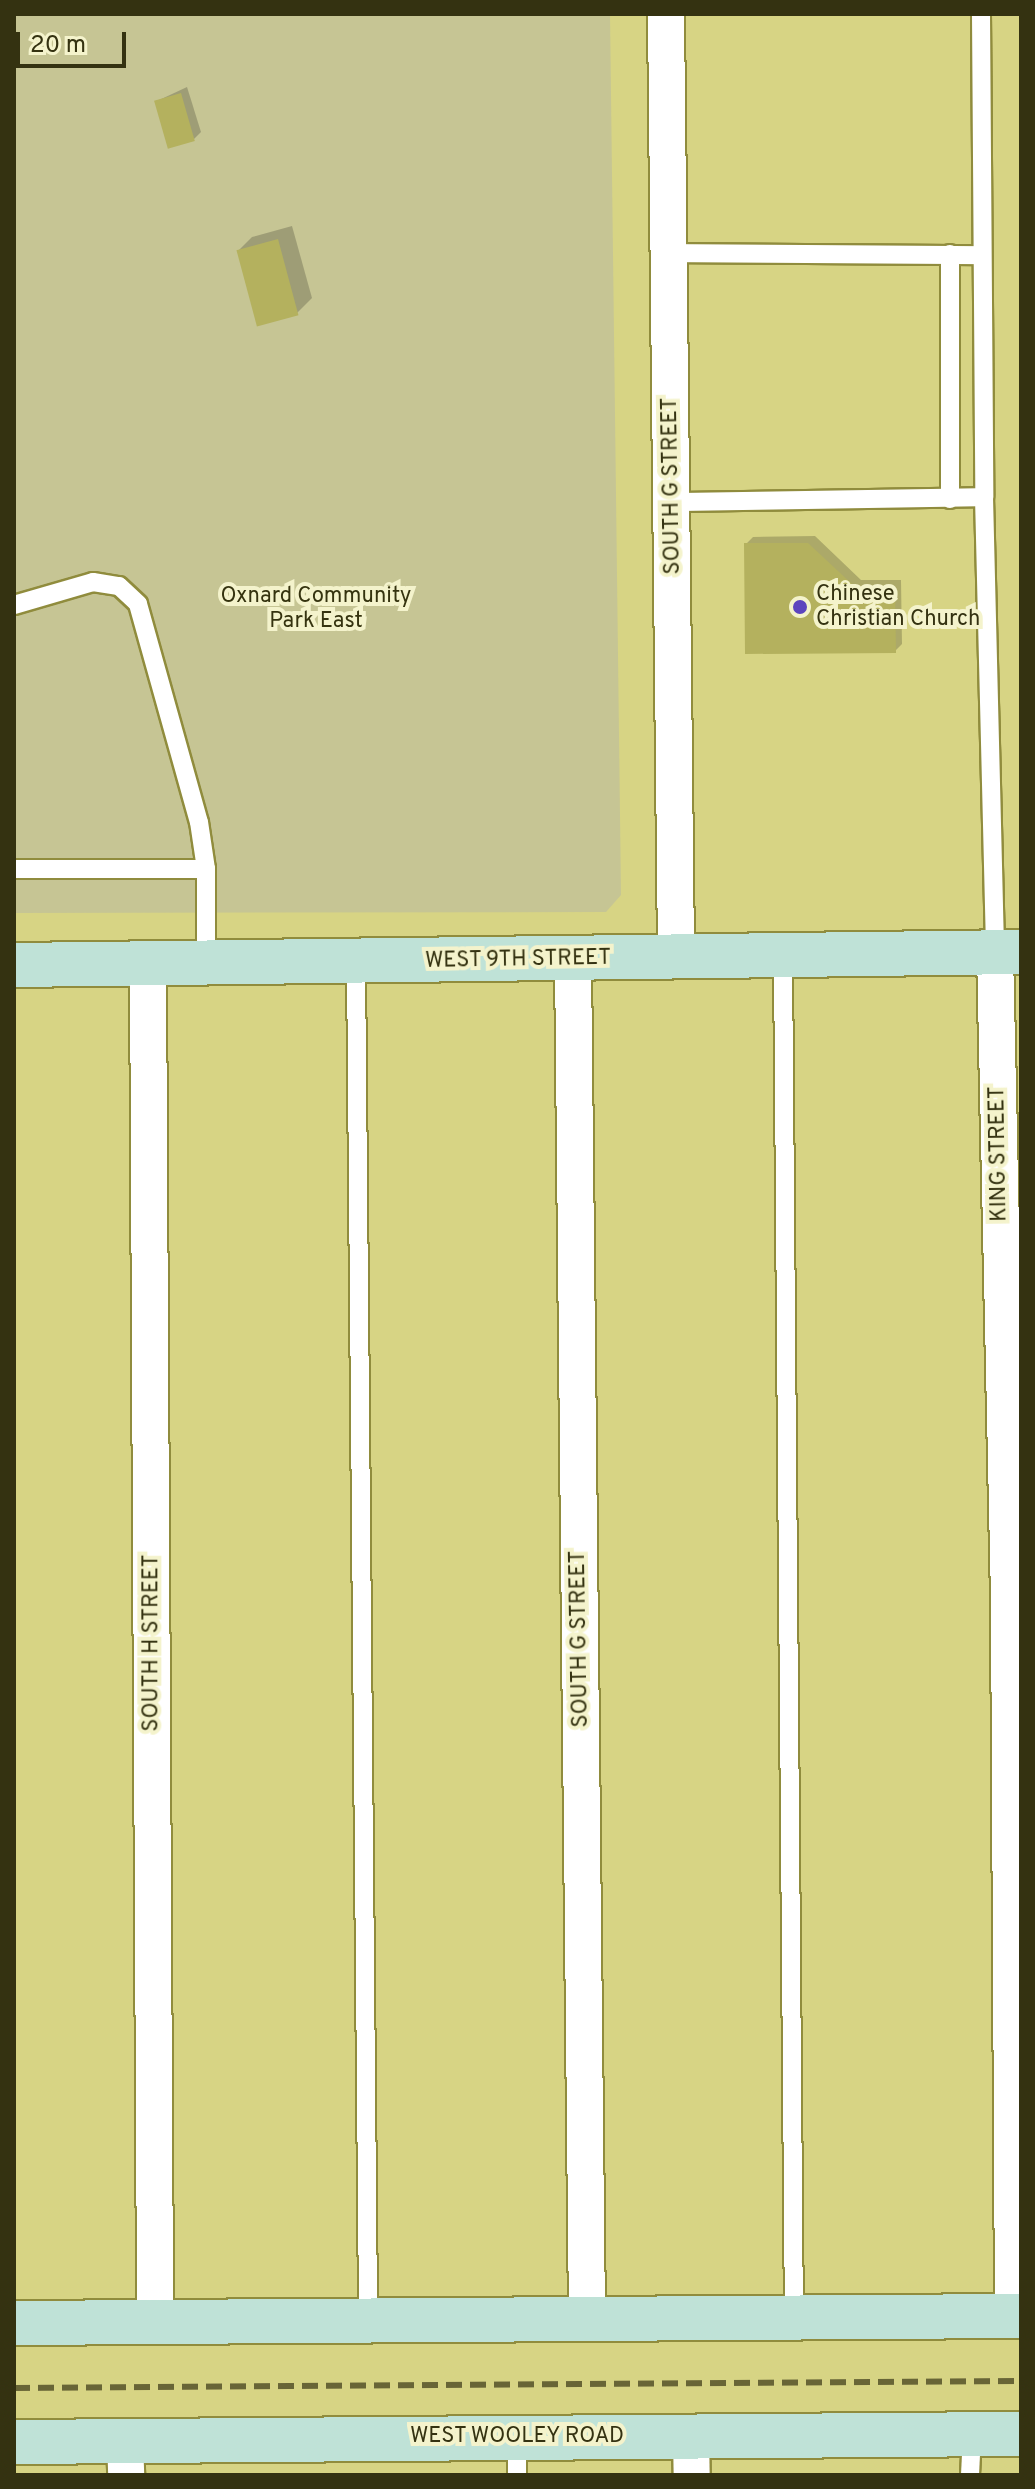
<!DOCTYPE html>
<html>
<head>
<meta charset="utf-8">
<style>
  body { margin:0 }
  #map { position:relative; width:1035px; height:2489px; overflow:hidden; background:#d7d484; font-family:Overpass,sans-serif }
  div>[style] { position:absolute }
  .green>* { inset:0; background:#c6c594 }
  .shadow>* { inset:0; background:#0003 }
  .building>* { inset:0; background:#b4b15e; transform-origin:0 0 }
  .roads { filter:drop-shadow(2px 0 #908c3d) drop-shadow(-2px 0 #908c3d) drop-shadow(0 2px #908c3d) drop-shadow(0 -2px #908c3d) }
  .lane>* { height:18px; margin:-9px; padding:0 9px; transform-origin:9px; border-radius:9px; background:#fff }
  .street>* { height:36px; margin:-18px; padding:0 18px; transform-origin:18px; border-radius:18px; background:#fff }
  .secondary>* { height:44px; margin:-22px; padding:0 22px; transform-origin:22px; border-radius:22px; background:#bfe2d7 }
  .rail>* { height:6px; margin-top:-3px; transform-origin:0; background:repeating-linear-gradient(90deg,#686536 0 16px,transparent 0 24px) }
  .dots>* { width:22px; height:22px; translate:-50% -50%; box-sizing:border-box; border:4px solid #f4f3cc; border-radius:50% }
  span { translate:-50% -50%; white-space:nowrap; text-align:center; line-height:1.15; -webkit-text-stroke:8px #f4f3cc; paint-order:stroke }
  .street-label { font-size:22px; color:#343211 }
  .poi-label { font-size:22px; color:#343211 }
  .left { translate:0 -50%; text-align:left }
  .park-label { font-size:22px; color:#35330f }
  .frame { position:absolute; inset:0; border:16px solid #343211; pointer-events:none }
  .scale { position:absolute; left:16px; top:32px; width:110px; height:36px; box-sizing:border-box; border:4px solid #343211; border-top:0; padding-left:10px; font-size:24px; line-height:28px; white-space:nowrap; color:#343211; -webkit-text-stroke:6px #f4f3cc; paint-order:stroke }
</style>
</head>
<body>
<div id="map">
  <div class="green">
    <div style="clip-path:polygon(14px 14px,610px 14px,621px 895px,606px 912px,14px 913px)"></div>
  </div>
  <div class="shadow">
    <div style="clip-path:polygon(187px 87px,201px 132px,194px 139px,157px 101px)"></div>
    <div style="clip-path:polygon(292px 226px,312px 298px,297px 313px,238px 251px,252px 237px)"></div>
    <div style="clip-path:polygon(815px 536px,861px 580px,901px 580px,902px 644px,895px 651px,746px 544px,753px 537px)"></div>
  </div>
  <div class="building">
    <div style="left:181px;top:93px;width:50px;height:28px;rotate:74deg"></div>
    <div style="left:278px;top:239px;width:79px;height:43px;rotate:75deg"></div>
    <div style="clip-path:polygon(744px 543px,808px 543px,854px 586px,895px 586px,896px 653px,745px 654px)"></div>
  </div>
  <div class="roads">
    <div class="lane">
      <div style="left:981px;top:14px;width:483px;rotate:89.6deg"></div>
      <div style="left:984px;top:497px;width:455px;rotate:88.6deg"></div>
      <div style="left:667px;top:253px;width:314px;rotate:0.4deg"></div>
      <div style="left:950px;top:499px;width:245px;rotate:-90deg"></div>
      <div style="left:674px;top:502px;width:310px;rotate:-0.9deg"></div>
      <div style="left:14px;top:605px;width:82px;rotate:-16.2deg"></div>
      <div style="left:93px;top:582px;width:26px;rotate:9deg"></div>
      <div style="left:119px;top:586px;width:26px;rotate:43deg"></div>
      <div style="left:138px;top:604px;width:226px;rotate:74.4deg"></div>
      <div style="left:199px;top:822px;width:48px;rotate:81.5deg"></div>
      <div style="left:206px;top:869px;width:94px;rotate:90deg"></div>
      <div style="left:14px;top:869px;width:192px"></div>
      <div style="left:783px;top:957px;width:1359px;rotate:89.54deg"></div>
      <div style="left:356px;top:961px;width:1359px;rotate:89.49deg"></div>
      <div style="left:517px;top:2475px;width:38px;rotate:-90deg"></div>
      <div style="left:970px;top:2475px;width:41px;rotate:-87.2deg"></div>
    </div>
    <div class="street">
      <div style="left:666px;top:14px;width:944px;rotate:89.39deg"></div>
      <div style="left:995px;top:952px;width:648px;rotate:88.76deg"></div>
      <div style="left:1009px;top:1600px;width:716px;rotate:89.68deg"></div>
      <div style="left:573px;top:959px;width:1359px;rotate:89.41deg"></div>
      <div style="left:148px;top:964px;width:1358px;rotate:89.7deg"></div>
      <div style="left:691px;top:2436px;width:39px;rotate:89deg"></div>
      <div style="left:125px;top:2440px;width:35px;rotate:88deg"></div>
    </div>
    <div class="secondary">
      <div style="left:14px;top:965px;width:1007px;rotate:-0.74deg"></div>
      <div style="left:14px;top:2323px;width:1007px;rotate:-0.4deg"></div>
      <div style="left:14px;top:2442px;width:1007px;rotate:-0.46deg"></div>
    </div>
  </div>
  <div class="rail">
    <div style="left:14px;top:2388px;width:1007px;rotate:-0.4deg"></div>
  </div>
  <div class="dots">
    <div style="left:800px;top:607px;background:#5d45be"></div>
  </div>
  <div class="street-label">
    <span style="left:672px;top:486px;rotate:-91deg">SOUTH G STREET</span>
    <span style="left:518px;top:960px;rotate:-1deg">WEST 9TH STREET</span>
    <span style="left:999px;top:1154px;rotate:-91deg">KING STREET</span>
    <span style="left:580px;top:1639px;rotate:-91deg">SOUTH G STREET</span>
    <span style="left:152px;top:1643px;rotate:-90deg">SOUTH H STREET</span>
    <span style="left:517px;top:2437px">WEST WOOLEY ROAD</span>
  </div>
  <div class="poi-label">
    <span class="left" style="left:816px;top:607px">Chinese<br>Christian Church</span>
  </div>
  <div class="park-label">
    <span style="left:316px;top:609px">Oxnard Community<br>Park East</span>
  </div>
  <div class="frame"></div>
  <div class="scale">20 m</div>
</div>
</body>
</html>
